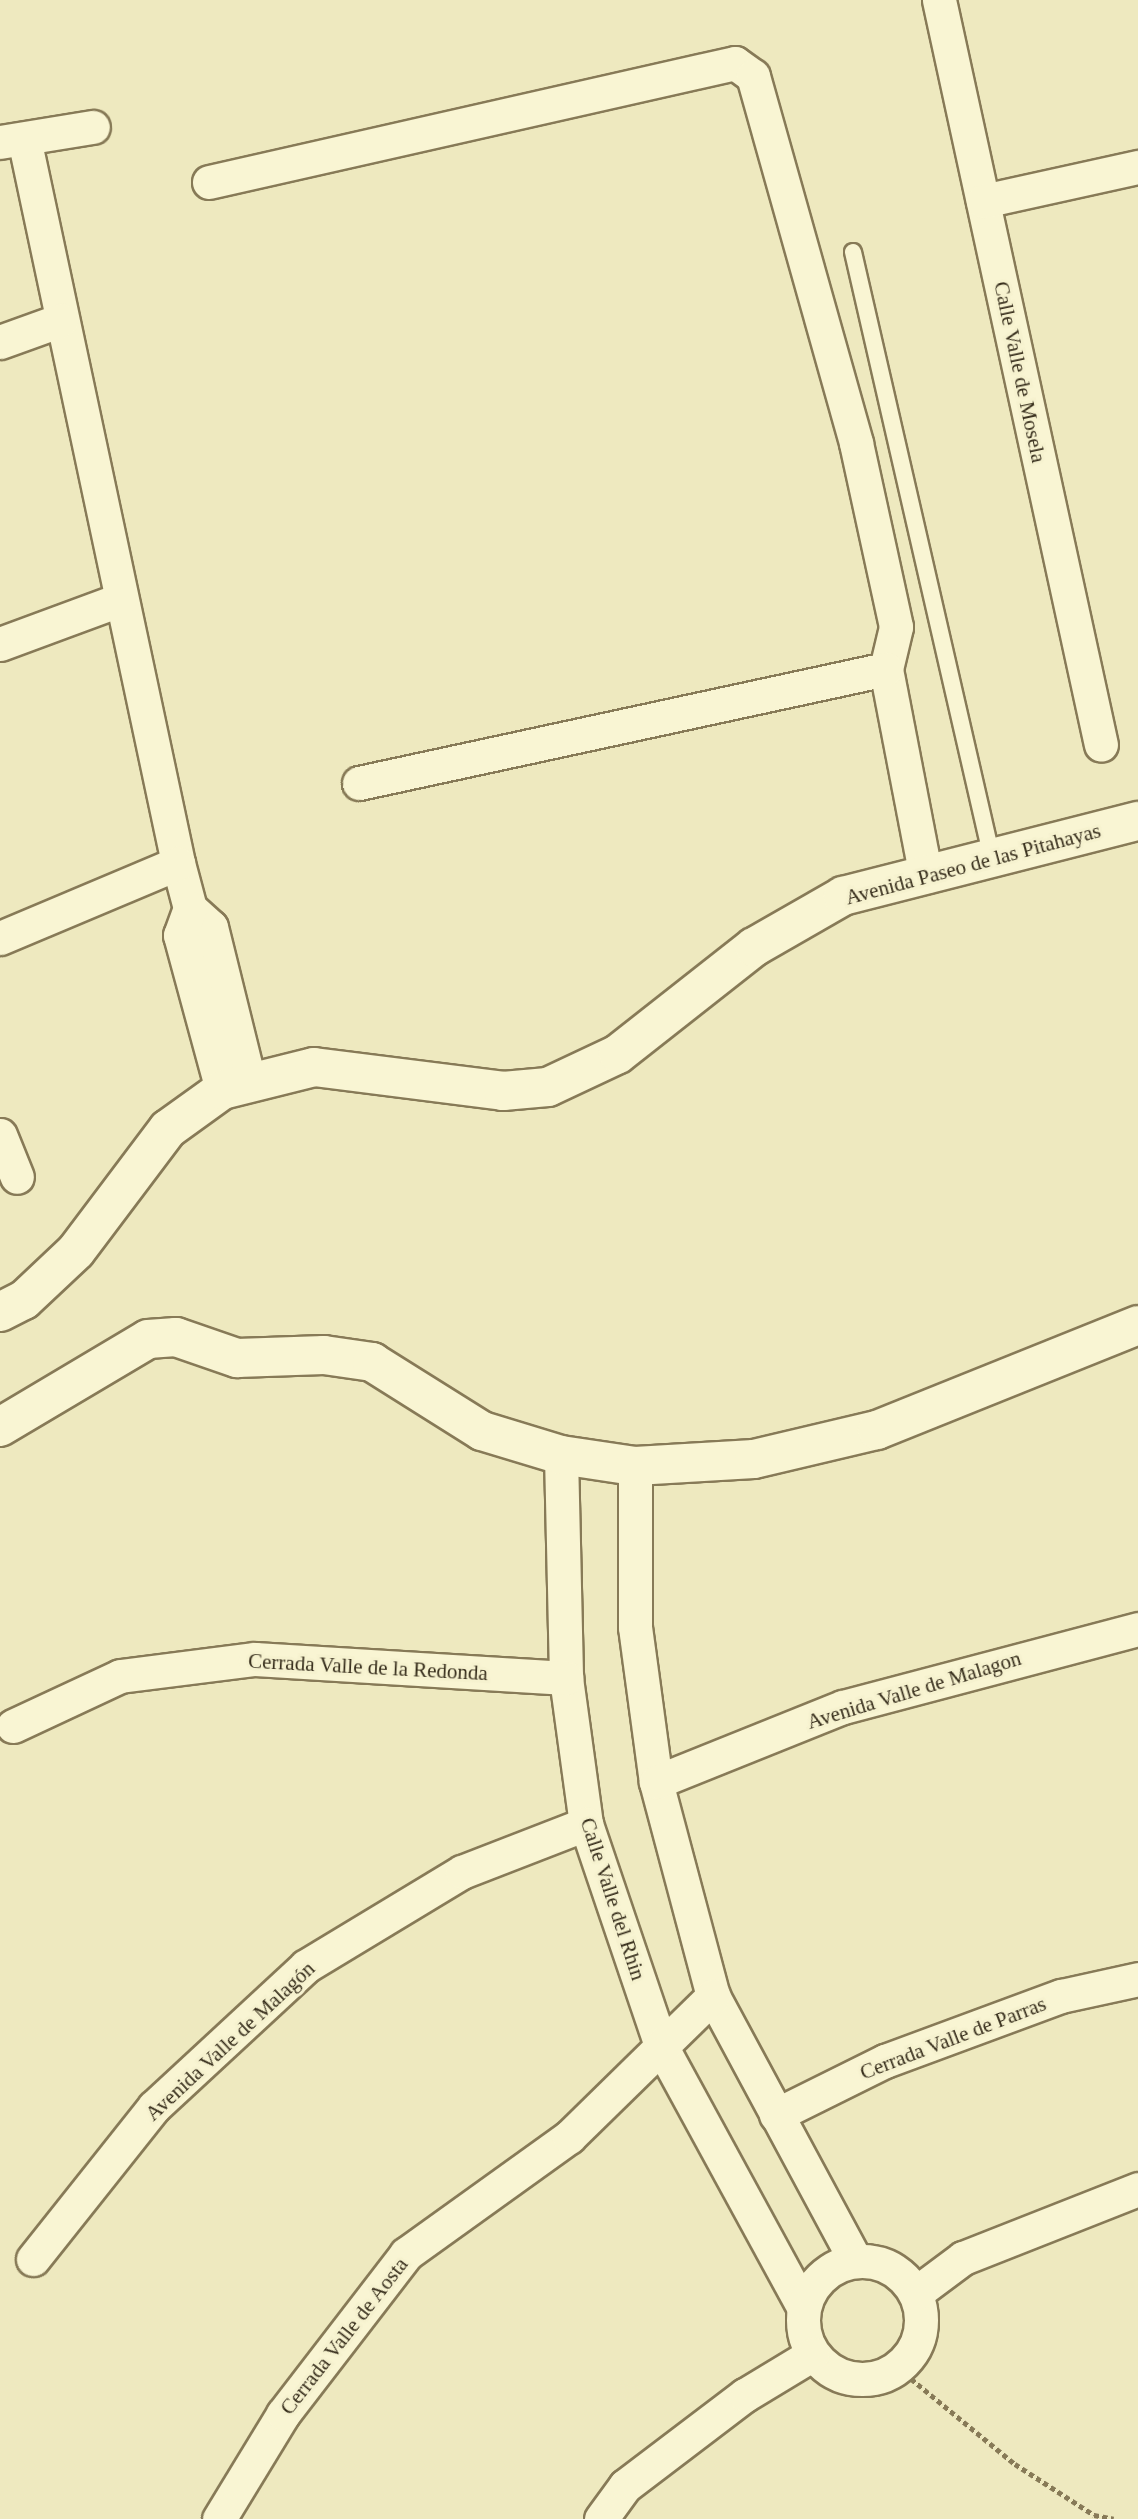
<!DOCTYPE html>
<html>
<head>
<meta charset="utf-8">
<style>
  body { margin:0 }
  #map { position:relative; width:1138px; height:2519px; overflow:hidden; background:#eee9bf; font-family:Georgia,serif }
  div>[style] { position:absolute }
  .path>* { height:4.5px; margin-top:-2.25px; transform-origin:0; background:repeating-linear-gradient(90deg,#877a57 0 5px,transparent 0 8.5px) }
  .roads { filter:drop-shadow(2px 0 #877a57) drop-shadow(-2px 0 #877a57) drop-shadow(0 2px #877a57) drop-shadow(0 -2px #877a57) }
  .lane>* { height:16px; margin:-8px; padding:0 8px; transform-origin:8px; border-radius:8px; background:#f9f5d3 }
  .street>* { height:33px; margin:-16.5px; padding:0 16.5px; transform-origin:16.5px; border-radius:16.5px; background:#f9f5d3 }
  .street>.ring { margin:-16.5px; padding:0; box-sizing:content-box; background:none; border:33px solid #f9f5d3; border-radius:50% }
  .secondary>* { height:38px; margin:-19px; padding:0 19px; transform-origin:19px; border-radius:19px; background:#f9f5d3 }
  span { translate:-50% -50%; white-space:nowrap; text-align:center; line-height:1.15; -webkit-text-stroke:6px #f6f2cf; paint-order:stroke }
  .street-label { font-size:21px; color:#372e1c }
</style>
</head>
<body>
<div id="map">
  <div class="path">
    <div style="left:898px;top:2368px;width:151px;rotate:39.4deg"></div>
    <div style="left:1015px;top:2464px;width:94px;rotate:32.8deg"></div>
    <div style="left:1094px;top:2515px;width:20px;rotate:11deg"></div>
  </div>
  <div class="roads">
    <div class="lane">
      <div style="left:853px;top:252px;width:622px;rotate:77.08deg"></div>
    </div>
    <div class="street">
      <div style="left:939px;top:0;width:762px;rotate:77.73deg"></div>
      <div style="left:0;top:142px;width:94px;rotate:-9.2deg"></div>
      <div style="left:25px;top:143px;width:736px;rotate:78deg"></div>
      <div style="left:178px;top:863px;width:47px;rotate:75.1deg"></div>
      <div style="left:190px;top:908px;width:28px;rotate:42deg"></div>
      <div style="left:211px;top:927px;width:158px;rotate:76.1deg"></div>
      <div style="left:209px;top:182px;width:539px;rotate:-12.75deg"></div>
      <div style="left:735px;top:63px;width:22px;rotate:36deg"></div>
      <div style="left:753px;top:76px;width:381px;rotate:74.3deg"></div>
      <div style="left:856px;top:443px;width:188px;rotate:77.7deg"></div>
      <div style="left:896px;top:627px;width:43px;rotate:103.4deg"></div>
      <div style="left:886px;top:669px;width:211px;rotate:79.1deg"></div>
      <div style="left:983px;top:201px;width:159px;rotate:-12.4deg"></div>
      <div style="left:0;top:342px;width:65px;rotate:-19.8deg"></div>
      <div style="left:0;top:644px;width:127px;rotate:-20.3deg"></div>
      <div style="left:359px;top:783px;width:539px;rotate:-12.21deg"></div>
      <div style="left:190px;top:908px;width:29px;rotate:110deg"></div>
      <div style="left:180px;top:935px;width:161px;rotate:74.8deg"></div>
      <div style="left:0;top:938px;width:193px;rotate:-22.8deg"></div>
      <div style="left:0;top:1135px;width:45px;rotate:68deg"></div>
      <div style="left:561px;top:1455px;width:223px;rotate:88.7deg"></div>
      <div style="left:566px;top:1678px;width:147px;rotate:82.2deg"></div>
      <div style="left:586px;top:1824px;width:234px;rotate:71.3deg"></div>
      <div style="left:661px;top:2046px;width:296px;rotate:61.4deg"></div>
      <div style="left:635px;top:1466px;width:161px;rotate:90deg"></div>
      <div style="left:635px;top:1627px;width:156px;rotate:82.3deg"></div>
      <div style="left:656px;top:1782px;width:221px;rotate:75.1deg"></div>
      <div style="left:713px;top:1996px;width:300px;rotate:61.7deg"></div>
      <div style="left:13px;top:1726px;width:118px;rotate:-25deg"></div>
      <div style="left:120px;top:1676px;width:136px;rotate:-7.2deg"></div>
      <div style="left:255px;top:1659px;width:312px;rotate:3.5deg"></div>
      <div style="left:656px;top:1782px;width:201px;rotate:-21.9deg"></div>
      <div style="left:843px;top:1707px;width:305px;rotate:-14.8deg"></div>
      <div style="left:776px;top:2115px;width:122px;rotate:-26.4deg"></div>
      <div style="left:885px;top:2061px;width:188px;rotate:-20.3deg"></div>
      <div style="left:1061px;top:1996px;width:79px;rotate:-12.4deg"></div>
      <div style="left:33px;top:2259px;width:194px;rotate:-51.5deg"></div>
      <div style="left:154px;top:2107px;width:207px;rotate:-42.8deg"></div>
      <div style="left:306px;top:1966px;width:182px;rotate:-31.1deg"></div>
      <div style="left:462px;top:1872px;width:133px;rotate:-21.2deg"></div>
      <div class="ring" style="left:803px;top:2261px;width:85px;height:85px"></div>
      <div style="left:916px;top:2293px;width:59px;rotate:-36.7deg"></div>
      <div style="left:963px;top:2258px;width:188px;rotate:-21.5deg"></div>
      <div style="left:219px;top:2519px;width:123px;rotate:-58.6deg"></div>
      <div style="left:283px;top:2414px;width:202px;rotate:-52.4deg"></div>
      <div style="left:406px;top:2254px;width:201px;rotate:-35.7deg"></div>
      <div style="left:569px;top:2137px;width:202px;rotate:-44.4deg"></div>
      <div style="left:601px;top:2519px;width:41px;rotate:-54deg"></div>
      <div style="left:625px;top:2486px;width:151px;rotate:-37.2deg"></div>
      <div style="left:745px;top:2395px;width:79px;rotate:-31.1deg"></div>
    </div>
    <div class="secondary">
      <div style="left:0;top:1312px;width:27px;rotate:-27deg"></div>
      <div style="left:24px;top:1300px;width:71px;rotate:-43.3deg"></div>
      <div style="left:76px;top:1251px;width:153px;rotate:-53deg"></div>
      <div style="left:168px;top:1129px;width:67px;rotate:-35.8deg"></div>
      <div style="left:222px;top:1090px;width:95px;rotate:-14deg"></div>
      <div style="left:314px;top:1067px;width:191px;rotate:7.2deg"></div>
      <div style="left:503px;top:1091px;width:45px;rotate:-5.1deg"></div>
      <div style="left:548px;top:1087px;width:77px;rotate:-25.2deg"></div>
      <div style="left:618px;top:1054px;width:173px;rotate:-38.2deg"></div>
      <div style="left:754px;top:947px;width:103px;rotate:-29.8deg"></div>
      <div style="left:843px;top:896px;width:304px;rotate:-14.3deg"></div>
      <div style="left:0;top:1427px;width:172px;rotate:-30.7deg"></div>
      <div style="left:148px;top:1339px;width:28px;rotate:-4deg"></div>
      <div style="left:176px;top:1337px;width:65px;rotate:19deg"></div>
      <div style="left:237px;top:1358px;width:87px;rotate:-2deg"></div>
      <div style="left:324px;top:1355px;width:49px;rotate:8.3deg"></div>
      <div style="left:372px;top:1362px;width:130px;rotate:32.1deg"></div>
      <div style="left:482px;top:1431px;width:83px;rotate:16.9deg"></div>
      <div style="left:561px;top:1455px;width:75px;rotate:8.5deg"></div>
      <div style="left:635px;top:1466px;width:119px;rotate:-3.4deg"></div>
      <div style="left:754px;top:1459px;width:126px;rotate:-13.3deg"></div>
      <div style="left:877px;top:1430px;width:281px;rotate:-21.9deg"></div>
    </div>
  </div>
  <div class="street-label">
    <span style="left:1020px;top:372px;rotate:78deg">Calle Valle de Mosela</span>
    <span style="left:973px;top:864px;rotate:-15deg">Avenida Paseo de las Pitahayas</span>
    <span style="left:368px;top:1667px;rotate:3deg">Cerrada Valle de la Redonda</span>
    <span style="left:914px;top:1690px;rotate:-17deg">Avenida Valle de Malagon</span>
    <span style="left:613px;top:1899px;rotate:72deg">Calle Valle del Rhin</span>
    <span style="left:953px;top:2038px;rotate:-21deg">Cerrada Valle de Parras</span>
    <span style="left:230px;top:2041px;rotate:-43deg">Avenida Valle de Malagón</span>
    <span style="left:344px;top:2336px;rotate:-52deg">Cerrada Valle de Aosta</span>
  </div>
</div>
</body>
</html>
